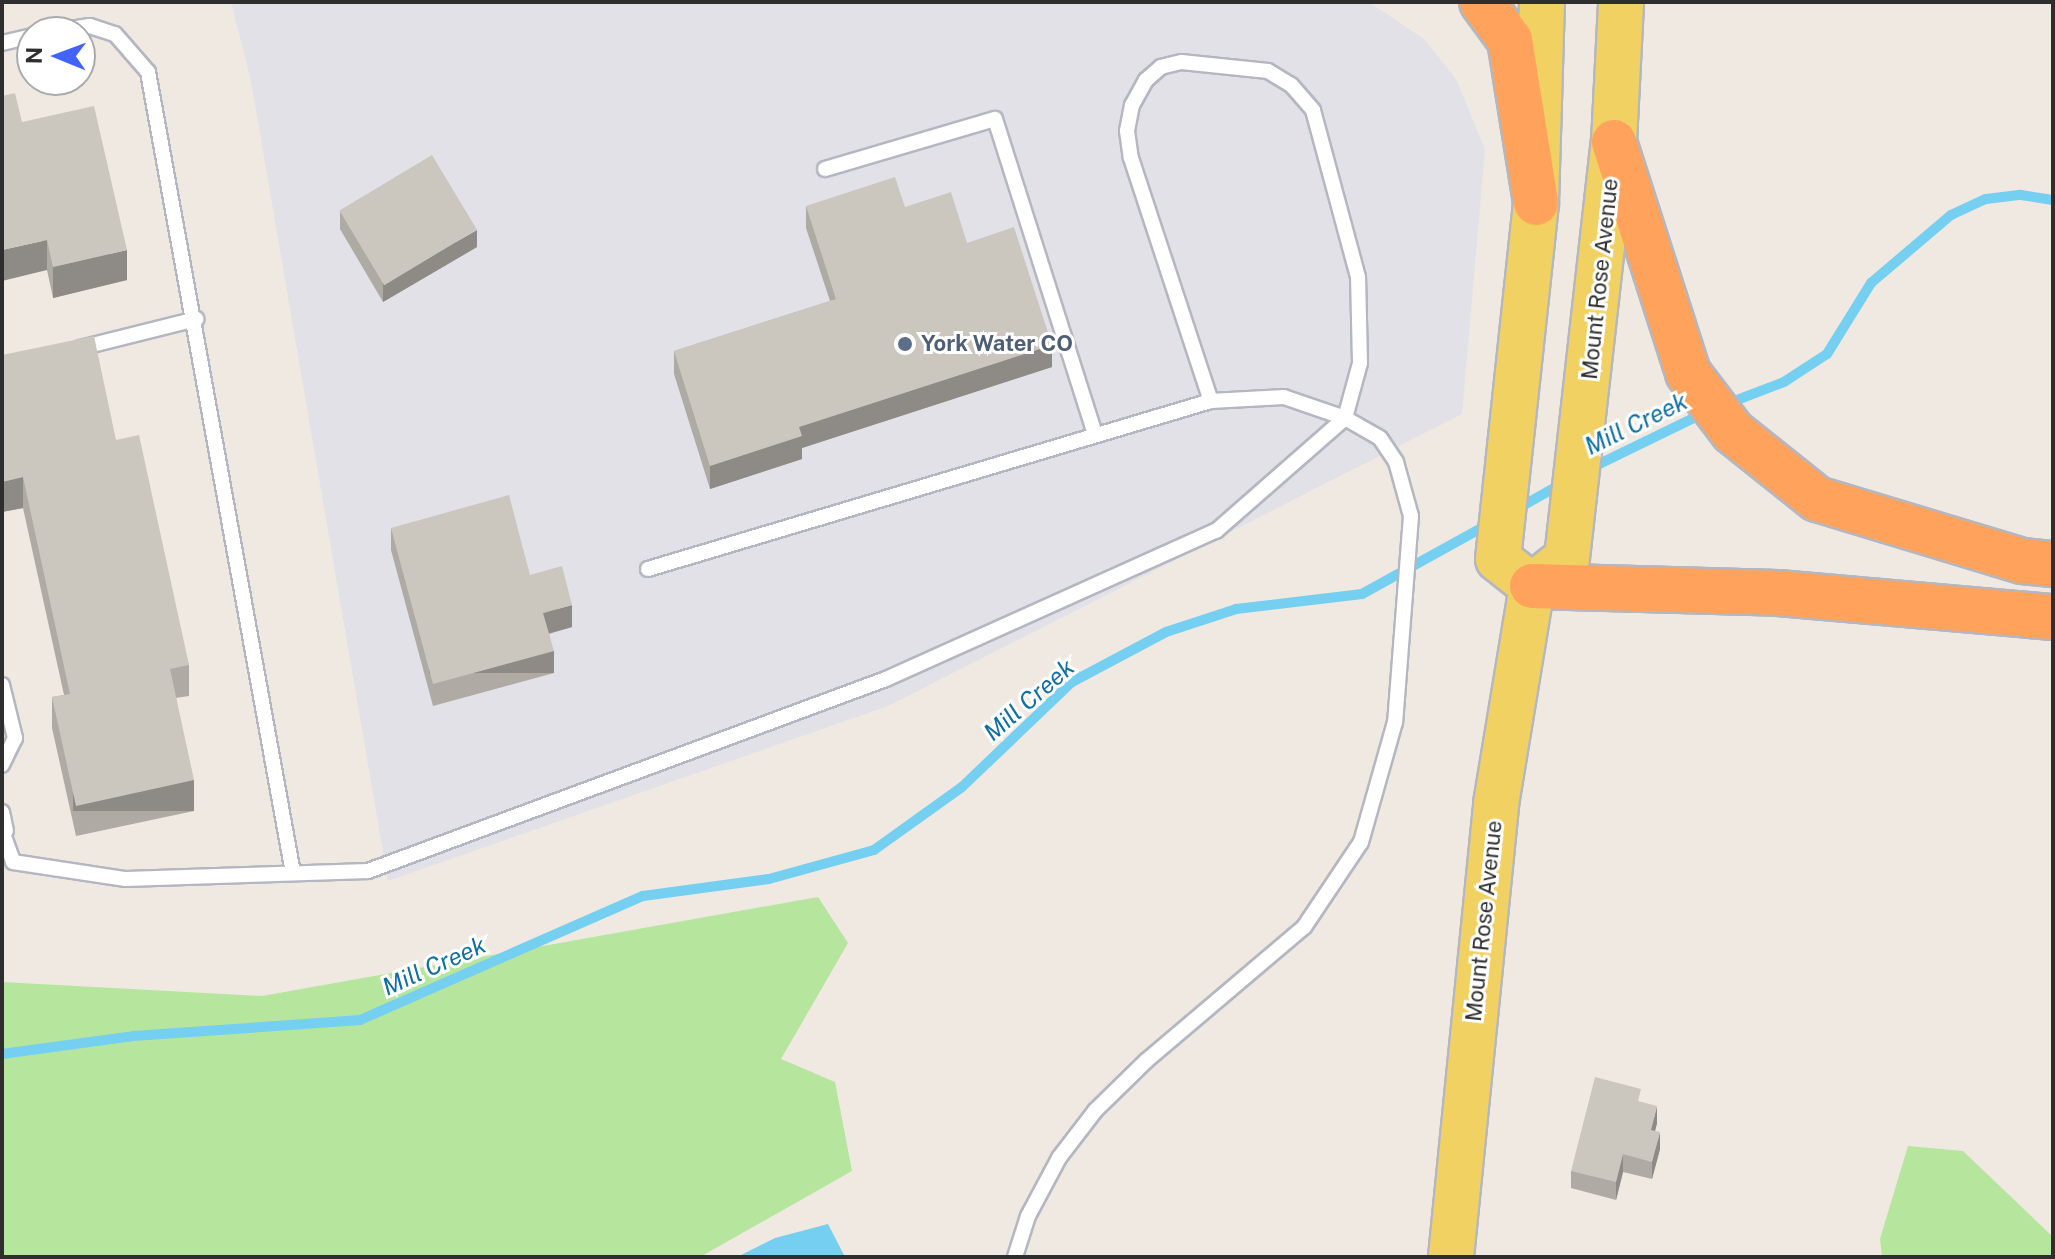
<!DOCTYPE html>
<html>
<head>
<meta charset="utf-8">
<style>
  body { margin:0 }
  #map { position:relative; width:2055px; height:1259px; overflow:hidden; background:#efe9e1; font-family:"Public Sans",sans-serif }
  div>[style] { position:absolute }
  .industrial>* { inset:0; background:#e3e1e8 }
  .green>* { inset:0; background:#b6e59e }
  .water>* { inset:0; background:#75cff0 }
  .stream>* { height:10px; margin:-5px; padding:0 5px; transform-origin:5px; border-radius:5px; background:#75cff0 }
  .roads { filter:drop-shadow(2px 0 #b4b7c1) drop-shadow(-2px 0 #b4b7c1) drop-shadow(0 2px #b4b7c1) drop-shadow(0 -2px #b4b7c1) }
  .service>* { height:14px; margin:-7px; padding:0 7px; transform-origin:7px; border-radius:7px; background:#fff }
  .primary>* { height:44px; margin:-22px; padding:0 22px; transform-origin:22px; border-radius:22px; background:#f2d163 }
  .motorway>* { height:44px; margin:-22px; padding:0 22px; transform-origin:22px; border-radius:22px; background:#ffa35c }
  .wall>* { inset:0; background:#afaba4 }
  .shaded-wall>* { inset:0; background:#8e8b86; transform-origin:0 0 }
  .building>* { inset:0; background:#cbc7bf; transform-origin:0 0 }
  .dots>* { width:22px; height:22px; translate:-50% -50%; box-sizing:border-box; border:4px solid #fff; border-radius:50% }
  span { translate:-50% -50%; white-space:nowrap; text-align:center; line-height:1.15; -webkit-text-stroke:6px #fff; paint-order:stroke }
  .street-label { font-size:22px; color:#2e2e2e }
  .service-label { font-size:22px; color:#4e5e75; font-weight:700 }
  .left { translate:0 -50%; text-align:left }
  .water-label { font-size:24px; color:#0d6fa3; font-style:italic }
  .frame { position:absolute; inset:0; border:4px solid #2e2e2e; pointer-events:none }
  .north { position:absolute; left:16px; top:16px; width:80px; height:80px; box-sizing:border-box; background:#fff; border:2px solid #ababab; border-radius:50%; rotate:271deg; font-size:22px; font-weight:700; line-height:32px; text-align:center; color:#2e2e2e }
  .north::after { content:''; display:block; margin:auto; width:28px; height:36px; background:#4264fb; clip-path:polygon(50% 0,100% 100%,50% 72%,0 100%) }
</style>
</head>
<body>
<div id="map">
  <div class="industrial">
    <div style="clip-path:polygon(231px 2px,1369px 2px,1424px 39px,1456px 79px,1485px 149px,1462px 414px,888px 706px,388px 881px,251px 81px)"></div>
  </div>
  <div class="green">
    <div style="clip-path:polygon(818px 897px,848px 943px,781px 1059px,835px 1082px,852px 1171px,700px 1257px,2px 1257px,2px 982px,262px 996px)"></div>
    <div style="clip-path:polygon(1908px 1146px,1963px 1151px,2053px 1237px,2053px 1257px,1882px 1257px,1880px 1239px)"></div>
  </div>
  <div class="water">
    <div style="clip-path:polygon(828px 1224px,845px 1257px,737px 1257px,775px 1238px)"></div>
  </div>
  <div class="stream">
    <div style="left:1724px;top:405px;width:64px;rotate:-21deg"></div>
    <div style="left:1784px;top:382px;width:51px;rotate:-33.1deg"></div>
    <div style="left:1827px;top:354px;width:84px;rotate:-58.2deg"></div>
    <div style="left:1871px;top:283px;width:105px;rotate:-40.4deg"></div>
    <div style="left:1951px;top:215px;width:38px;rotate:-25deg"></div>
    <div style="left:1986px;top:199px;width:35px;rotate:-7deg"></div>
    <div style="left:2021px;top:195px;width:32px;rotate:9deg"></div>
    <div style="left:1591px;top:468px;width:128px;rotate:-26deg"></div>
    <div style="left:1517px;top:509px;width:53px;rotate:-29.5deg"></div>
    <div style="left:2px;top:1054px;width:132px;rotate:-7.8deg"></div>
    <div style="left:133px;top:1036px;width:228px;rotate:-4deg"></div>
    <div style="left:360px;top:1020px;width:309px;rotate:-23.7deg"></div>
    <div style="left:643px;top:896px;width:127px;rotate:-7.7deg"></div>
    <div style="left:769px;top:879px;width:109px;rotate:-15.4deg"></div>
    <div style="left:874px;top:850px;width:108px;rotate:-35.6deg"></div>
    <div style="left:962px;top:787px;width:152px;rotate:-43.7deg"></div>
    <div style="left:1072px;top:682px;width:106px;rotate:-28deg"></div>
    <div style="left:1166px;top:632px;width:74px;rotate:-18.2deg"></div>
    <div style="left:1236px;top:609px;width:127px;rotate:-6.8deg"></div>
    <div style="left:1362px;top:594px;width:145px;rotate:-28.9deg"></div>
  </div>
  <div class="roads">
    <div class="service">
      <div style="left:51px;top:32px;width:39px;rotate:-9deg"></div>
      <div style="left:90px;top:26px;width:26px;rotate:18deg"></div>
      <div style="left:115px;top:34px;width:50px;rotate:49deg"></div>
      <div style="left:148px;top:72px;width:814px;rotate:79.74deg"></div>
      <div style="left:2px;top:43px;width:31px;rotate:-13deg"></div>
      <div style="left:825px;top:169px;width:177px;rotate:-16.4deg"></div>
      <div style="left:995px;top:119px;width:331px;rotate:72.4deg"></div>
      <div style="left:80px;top:348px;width:120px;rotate:-14deg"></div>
      <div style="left:648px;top:569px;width:588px;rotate:-16.62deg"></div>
      <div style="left:1211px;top:401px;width:73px;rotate:-3.1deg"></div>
      <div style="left:1284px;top:397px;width:65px;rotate:19deg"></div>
      <div style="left:1345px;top:418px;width:40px;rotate:29.7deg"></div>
      <div style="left:1380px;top:438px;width:29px;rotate:56deg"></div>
      <div style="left:1396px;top:462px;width:56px;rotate:74.5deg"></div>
      <div style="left:1411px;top:516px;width:207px;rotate:94.4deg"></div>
      <div style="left:1395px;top:722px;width:125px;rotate:105.8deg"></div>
      <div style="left:1361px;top:842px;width:102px;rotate:123.8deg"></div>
      <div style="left:1304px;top:927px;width:206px;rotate:139.7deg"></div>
      <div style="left:1147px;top:1060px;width:73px;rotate:135.6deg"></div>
      <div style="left:1095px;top:1111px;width:59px;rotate:127.5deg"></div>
      <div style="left:1059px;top:1158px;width:66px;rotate:118.1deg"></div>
      <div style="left:1028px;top:1216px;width:43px;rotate:107.6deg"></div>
      <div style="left:2px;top:685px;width:55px;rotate:76.2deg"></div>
      <div style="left:15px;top:738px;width:30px;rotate:116deg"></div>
      <div style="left:2px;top:812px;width:19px;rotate:78deg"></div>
      <div style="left:2px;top:831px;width:33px;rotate:70deg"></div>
      <div style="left:13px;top:862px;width:114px;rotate:8.6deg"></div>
      <div style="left:126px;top:879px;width:242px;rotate:-1.9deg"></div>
      <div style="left:368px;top:871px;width:552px;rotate:-20.34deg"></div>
      <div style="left:886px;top:679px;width:362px;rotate:-24.2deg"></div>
      <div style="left:1216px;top:531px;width:171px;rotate:-41.2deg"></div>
      <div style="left:1345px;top:418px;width:57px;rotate:-74.7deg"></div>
      <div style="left:1360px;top:363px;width:86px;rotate:-91.3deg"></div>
      <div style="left:1358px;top:277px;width:173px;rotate:-105.1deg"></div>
      <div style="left:1313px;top:110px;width:33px;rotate:-131deg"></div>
      <div style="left:1291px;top:85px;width:27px;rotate:-149deg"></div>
      <div style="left:1268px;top:71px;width:87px;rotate:-174.1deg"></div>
      <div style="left:1181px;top:62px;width:21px;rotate:166deg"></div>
      <div style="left:1161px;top:67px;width:20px;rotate:139deg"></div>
      <div style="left:1146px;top:80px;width:29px;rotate:119deg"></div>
      <div style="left:1132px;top:105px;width:26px;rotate:101deg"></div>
      <div style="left:1127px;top:131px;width:27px;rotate:82deg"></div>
      <div style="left:1131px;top:158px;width:256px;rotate:71.8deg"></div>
    </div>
    <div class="primary">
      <div style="left:1532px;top:586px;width:43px;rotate:-141.5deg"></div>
      <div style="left:1498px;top:559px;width:358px;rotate:-83.9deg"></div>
      <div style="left:1536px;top:203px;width:201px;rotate:-88.3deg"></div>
      <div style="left:1451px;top:1257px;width:455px;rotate:-84.3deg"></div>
      <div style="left:1496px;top:804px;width:221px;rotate:-80.6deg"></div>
      <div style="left:1532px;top:586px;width:45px;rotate:-38.7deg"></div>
      <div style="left:1567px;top:558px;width:419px;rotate:-83.6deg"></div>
      <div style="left:1614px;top:142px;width:140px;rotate:-87.1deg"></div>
    </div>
    <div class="motorway">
      <div style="left:1482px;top:2px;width:47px;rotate:53.6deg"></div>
      <div style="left:1510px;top:40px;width:165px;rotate:80.9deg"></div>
      <div style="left:1614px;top:142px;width:243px;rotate:72.2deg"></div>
      <div style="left:1688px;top:373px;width:74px;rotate:52.7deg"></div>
      <div style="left:1733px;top:432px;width:107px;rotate:38.6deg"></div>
      <div style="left:1817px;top:499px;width:214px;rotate:16.8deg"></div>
      <div style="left:2022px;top:561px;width:31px;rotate:6deg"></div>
      <div style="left:1532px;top:586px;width:246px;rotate:1.6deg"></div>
      <div style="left:1778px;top:593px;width:276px;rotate:5deg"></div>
    </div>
  </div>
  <div class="wall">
    <div style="clip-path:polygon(22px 122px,127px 280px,53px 298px,47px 270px)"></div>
    <div style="clip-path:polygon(806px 206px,905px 207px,967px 243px,1052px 367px,802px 448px,802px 459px,710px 489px,674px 374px,674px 351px,830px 301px,806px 228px)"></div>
    <div style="clip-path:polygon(340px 212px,477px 247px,383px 302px,340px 229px)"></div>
    <div style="clip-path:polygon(2px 355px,116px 440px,189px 665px,189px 696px,176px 698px,194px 811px,76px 836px,52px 728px,52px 697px,64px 695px,23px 508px,2px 512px)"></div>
    <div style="clip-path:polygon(391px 528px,530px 575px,572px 627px,549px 634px,554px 673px,433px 706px,391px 550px)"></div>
    <div style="clip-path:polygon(1641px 1102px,1657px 1123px,1655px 1131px,1660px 1149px,1652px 1179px,1623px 1172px,1616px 1200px,1571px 1188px,1571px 1171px)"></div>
  </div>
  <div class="shaded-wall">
    <div style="clip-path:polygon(477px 230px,477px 247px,383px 302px,383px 284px)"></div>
    <div style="clip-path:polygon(47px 240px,47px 270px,2px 281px,2px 250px)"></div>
    <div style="clip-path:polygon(127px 250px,127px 280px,53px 298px,53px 267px)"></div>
    <div style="clip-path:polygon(1052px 345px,1052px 367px,802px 448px,802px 459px,710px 489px,710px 466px,799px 427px)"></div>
    <div style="clip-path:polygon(23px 477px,23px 508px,2px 512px,2px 482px)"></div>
    <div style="clip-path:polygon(572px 605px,572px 627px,543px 635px,543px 613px)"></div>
    <div style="left:554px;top:651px;width:22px;height:125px;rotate:90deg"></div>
    <div style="left:194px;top:780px;width:31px;height:121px;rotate:90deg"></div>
    <div style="clip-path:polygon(1657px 1106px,1657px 1123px,1651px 1147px,1651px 1130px)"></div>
    <div style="clip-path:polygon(1660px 1132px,1660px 1149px,1652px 1179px,1652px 1162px)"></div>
    <div style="clip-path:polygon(1623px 1154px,1623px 1172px,1616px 1200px,1616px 1182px)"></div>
  </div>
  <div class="building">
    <div style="clip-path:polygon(15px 93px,22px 122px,94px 106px,127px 250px,53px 267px,47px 240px,2px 250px,2px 96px)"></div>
    <div style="left:432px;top:155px;width:87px;height:108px;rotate:59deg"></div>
    <div style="clip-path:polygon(895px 177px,905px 207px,951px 192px,967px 243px,1014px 227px,1052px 345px,799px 427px,802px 436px,710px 466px,674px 351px,836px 299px,806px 206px)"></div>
    <div style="clip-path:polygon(94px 336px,116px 440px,139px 435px,189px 665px,170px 669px,194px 780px,76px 806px,52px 697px,70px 694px,23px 477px,2px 482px,2px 355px)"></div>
    <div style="clip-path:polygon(509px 495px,530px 575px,562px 566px,572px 605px,543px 613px,554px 651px,433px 684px,391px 528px)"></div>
    <div style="clip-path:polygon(1595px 1077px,1641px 1089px,1638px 1101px,1657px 1106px,1651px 1130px,1660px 1132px,1652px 1162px,1623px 1154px,1616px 1182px,1571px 1171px)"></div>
  </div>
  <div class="dots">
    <div style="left:905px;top:344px;background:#5c6f8a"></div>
  </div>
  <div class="street-label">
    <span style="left:1600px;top:279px;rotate:-84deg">Mount Rose Avenue</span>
    <span style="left:1484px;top:921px;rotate:-84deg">Mount Rose Avenue</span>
  </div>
  <div class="service-label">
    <span class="left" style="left:921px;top:344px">York Water CO</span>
  </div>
  <div class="water-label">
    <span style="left:1636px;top:424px;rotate:-26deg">Mill Creek</span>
    <span style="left:1029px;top:700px;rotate:-41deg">Mill Creek</span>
    <span style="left:434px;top:966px;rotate:-24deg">Mill Creek</span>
  </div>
  <div class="frame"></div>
  <div class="north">N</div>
</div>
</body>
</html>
